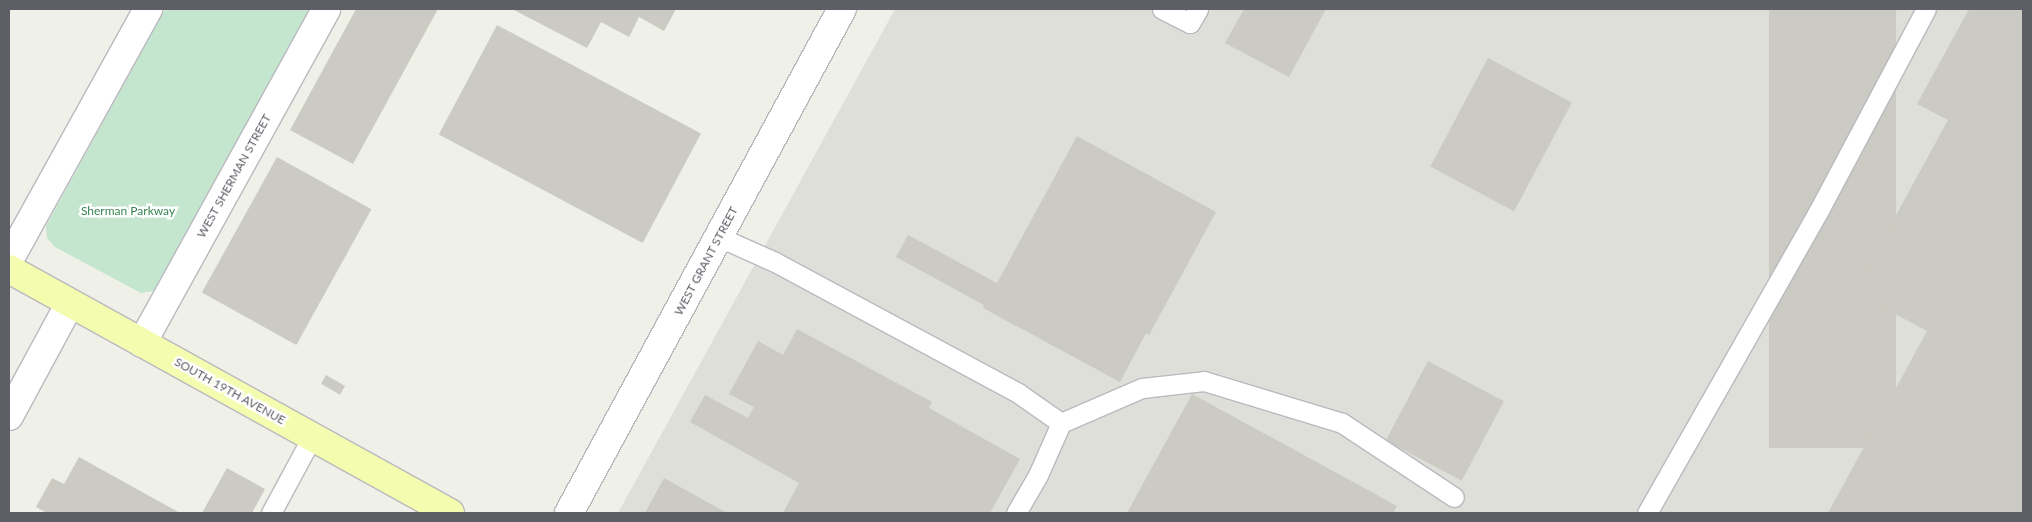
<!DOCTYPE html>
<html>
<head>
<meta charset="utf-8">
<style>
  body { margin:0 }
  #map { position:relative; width:2032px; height:522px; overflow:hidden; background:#eff0e7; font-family:Lato,sans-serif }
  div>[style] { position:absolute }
  .industrial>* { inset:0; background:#dfdfd9 }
  .green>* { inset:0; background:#c4e6ce }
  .building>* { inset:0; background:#cbcbc3; transform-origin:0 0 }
  .roads { filter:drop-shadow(1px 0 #b9b9c0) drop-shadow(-1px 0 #b9b9c0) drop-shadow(0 1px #b9b9c0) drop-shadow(0 -1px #b9b9c0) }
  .service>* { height:19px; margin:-9.5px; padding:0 9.5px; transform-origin:9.5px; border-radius:9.5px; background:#fff }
  .minor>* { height:28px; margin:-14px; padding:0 14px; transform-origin:14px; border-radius:14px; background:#fff }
  .secondary>* { height:28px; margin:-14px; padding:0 14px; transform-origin:14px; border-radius:14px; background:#fff }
  .primary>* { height:28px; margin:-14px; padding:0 14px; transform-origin:14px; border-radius:14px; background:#f3fcaf }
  span { translate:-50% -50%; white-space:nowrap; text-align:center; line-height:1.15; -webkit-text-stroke:5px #fff; paint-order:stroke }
  .street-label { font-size:12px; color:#5e5f66 }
  .park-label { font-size:12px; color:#388351 }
  .frame { position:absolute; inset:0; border:10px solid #5e5f66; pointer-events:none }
</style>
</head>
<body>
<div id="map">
  <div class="industrial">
    <div style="clip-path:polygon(895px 9px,2023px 9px,2023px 513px,618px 513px)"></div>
  </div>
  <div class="green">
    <div style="clip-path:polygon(165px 9px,314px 9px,163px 283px,153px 291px,141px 293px,55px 247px,47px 238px,46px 226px)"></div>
  </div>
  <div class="building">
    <div style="clip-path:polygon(356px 9px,438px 9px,353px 164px,290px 130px)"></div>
    <div style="clip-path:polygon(512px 9px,676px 9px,664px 31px,639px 17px,629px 37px,601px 22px,587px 48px)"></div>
    <div style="clip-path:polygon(1244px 9px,1326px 9px,1289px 77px,1225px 43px)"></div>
    <div style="left:1769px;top:9px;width:127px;height:439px"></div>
    <div style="clip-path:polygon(1969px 9px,2023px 9px,2023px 513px,1828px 513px,1927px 331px,1854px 292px,1948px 120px,1917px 104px)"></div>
    <div style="left:497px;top:25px;width:231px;height:124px;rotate:28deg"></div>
    <div style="left:1488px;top:58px;width:95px;height:123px;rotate:28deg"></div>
    <div style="clip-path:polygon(1077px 136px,1216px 212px,1149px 335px,1146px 333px,1120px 382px,983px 308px,984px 305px,896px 257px,908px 235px,997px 283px)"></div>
    <div style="left:277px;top:157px;width:108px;height:155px;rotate:29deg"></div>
    <div style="clip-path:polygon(797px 329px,932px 402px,929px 408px,1020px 459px,990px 513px,783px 513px,799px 483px,690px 422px,705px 395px,748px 418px,754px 407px,729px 394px,758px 341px,783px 355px)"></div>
    <div style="left:1428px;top:361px;width:86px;height:90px;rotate:28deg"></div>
    <div style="left:326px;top:375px;width:22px;height:10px;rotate:30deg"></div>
    <div style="clip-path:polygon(1192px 394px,1397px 506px,1393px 513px,1127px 513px)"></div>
    <div style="clip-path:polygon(79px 457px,180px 513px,47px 513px,36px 507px,52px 478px,64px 484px)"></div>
    <div style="clip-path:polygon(227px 468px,265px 489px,252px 513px,202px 513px)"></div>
    <div style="clip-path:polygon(664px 478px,727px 513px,645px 513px)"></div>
  </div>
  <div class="roads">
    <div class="service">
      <div style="left:1162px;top:9px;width:31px;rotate:27deg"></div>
      <div style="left:1190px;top:23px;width:16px;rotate:-60deg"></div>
      <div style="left:719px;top:237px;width:61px;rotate:24.1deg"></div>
      <div style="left:775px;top:262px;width:276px;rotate:28.3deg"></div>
      <div style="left:1018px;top:393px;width:52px;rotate:34.9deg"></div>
      <div style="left:271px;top:513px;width:86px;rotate:-61.7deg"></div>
      <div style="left:1016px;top:513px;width:44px;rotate:-59.9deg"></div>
      <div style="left:1038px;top:475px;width:57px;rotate:-66.1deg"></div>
      <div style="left:1061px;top:423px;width:88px;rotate:-23.4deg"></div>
      <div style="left:1142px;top:388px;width:62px;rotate:-6.4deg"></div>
      <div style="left:1204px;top:381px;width:144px;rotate:16.9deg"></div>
      <div style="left:1342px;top:423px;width:134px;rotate:33.5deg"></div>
      <div style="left:1647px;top:513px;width:346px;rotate:-60.4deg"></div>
      <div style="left:1818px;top:212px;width:230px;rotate:-62deg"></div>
    </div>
    <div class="minor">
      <div style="left:9px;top:260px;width:287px;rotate:-61deg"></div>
      <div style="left:142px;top:343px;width:381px;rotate:-61.1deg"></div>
      <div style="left:9px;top:416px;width:128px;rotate:-61.6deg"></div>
    </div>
    <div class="secondary">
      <div style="left:569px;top:513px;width:573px;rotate:-61.56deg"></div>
    </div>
    <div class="primary">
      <div style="left:9px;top:269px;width:504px;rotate:28.96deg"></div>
    </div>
  </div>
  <div class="street-label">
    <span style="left:234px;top:176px;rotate:-61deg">WEST SHERMAN STREET</span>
    <span style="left:706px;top:261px;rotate:-62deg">WEST GRANT STREET</span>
    <span style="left:230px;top:391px;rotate:29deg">SOUTH 19TH AVENUE</span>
  </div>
  <div class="park-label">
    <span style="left:128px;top:211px">Sherman Parkway</span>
  </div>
  <div class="frame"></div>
</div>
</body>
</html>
